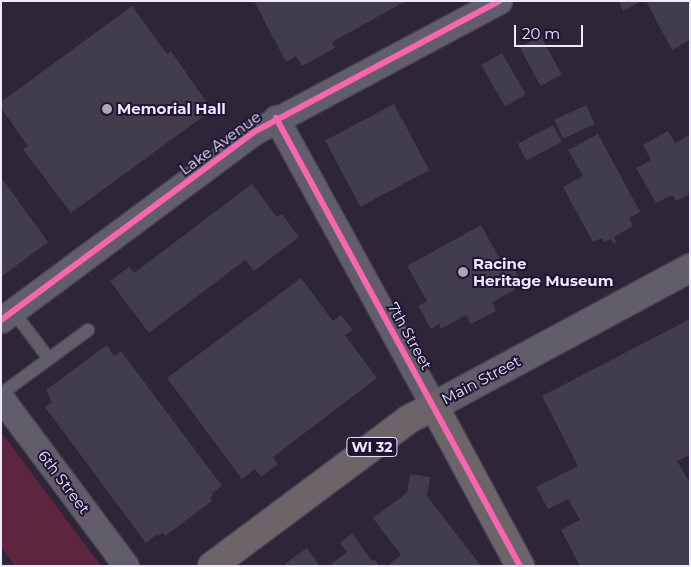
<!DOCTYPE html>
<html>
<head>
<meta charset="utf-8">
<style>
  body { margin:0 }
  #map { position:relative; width:691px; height:567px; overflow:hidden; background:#2c2638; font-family:Montserrat,sans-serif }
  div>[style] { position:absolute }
  .green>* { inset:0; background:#5e253f }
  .building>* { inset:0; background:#423d4d; transform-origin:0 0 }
  .roads { filter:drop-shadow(1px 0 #484353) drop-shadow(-1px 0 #484353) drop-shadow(0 1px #484353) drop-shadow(0 -1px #484353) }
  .service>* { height:12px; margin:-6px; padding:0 6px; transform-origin:6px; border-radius:6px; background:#615d6b }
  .minor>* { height:25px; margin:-12.5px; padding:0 12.5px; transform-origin:12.5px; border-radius:12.5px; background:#615d6b }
  .secondary>* { height:28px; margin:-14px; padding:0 14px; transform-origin:14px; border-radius:14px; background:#615d6b }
  .primary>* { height:28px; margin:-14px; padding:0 14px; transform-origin:14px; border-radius:14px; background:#6d646a }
  .cycleway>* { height:6px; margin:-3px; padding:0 3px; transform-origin:3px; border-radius:3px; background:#f766af }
  .dots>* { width:14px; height:14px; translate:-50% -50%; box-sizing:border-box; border:2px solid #1f1535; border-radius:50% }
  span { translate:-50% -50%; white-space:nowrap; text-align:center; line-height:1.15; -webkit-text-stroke:4px #1f1535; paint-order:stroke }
  .shield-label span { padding:1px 4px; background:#1f1535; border:1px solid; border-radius:4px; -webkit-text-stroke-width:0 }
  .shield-label { font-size:14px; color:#eee9ff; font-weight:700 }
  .poi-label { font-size:15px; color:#eee9ff; font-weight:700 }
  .left { translate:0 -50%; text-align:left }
  .street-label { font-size:15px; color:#eee9ff }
  .frame { position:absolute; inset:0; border:2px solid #eee9ff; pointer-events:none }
  .scale { position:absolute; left:514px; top:25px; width:69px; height:22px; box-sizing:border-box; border:2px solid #eee9ff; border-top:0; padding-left:6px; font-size:15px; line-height:18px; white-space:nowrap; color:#eee9ff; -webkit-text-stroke:4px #1f1535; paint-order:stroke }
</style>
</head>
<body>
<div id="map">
  <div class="green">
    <div style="clip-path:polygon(1px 432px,101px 566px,15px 566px,1px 547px)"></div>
  </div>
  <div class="building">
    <div style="clip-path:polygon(254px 1px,406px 1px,332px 42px,335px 48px,302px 66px,296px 56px,286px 62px)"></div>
    <div style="clip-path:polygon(619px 1px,642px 1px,623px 11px)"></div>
    <div style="clip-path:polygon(646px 1px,690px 1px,690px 40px,672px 50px)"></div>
    <div style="clip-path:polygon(132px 6px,167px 54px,171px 51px,212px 110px,71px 213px,23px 149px,28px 146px,1px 108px,1px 102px)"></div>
    <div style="left:541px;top:36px;width:44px;height:24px;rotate:62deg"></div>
    <div style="left:502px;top:53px;width:48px;height:24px;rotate:60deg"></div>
    <div style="left:394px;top:104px;width:75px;height:78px;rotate:62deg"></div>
    <div style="left:586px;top:105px;width:21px;height:35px;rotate:65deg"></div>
    <div style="left:553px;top:125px;width:19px;height:40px;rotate:62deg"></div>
    <div style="clip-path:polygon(668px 131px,675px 143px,690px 135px,690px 194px,676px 201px,673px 196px,670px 196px,656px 203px,636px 168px,651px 160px,643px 145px)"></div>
    <div style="clip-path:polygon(598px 134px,640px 212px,629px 218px,633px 226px,614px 237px,617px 242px,614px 244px,611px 239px,604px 242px,602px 238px,593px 242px,563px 187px,583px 176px,568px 150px)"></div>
    <div style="clip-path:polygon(1px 177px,48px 242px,1px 277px)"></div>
    <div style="clip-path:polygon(252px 184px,277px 217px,282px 214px,299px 237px,254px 271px,245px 260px,149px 333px,110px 281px,129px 267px,134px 273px)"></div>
    <div style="clip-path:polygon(481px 225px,501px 261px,508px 257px,519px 278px,511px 283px,515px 290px,492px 302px,496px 311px,471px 324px,466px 315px,441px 329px,439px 324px,431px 329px,418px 306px,427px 301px,407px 266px)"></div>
    <div style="clip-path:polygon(301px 278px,333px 321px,341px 315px,353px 330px,345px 335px,377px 378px,273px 457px,278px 464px,261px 477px,255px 469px,242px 479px,167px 378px)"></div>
    <div style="clip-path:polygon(690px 319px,690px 455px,677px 461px,690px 483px,690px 566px,580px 566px,561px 530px,580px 520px,568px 499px,548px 509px,536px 487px,578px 466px,542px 396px)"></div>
    <div style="clip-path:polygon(107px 345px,114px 356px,121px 351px,222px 486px,212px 493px,213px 495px,210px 498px,212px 501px,165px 536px,163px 533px,158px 536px,157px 534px,146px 543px,45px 407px,52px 402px,46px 390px)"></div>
    <div style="clip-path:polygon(410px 474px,430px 477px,427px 496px,481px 566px,387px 566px,401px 555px,373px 518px,407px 493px)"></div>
    <div style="clip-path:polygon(352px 533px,372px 561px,375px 560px,379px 566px,332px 566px,331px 564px,347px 552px,340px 543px)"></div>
    <div style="clip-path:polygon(307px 548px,320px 566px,282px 566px)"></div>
  </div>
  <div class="roads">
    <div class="service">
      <div style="left:13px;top:311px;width:60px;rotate:53.1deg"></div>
      <div style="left:1px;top:394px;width:108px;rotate:-36.3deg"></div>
    </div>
    <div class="minor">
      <div style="left:276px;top:118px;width:328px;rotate:61.3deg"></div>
      <div style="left:1px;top:320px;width:315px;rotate:-36.6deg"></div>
      <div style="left:254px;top:132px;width:278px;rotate:-28.1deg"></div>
      <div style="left:1px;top:398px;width:209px;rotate:53.3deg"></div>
    </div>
    <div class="secondary">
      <div style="left:434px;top:406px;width:291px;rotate:-28.3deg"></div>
    </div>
    <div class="primary">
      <div style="left:212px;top:566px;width:246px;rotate:-36.7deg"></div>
      <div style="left:409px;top:419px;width:28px;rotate:-27deg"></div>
      <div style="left:434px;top:406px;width:182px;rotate:61.7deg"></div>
    </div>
  </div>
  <div class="cycleway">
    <div style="left:276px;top:118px;width:510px;rotate:61.43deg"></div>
    <div style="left:1px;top:320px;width:315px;rotate:-36.6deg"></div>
    <div style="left:254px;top:132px;width:278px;rotate:-28.1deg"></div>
  </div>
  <div class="dots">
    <div style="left:107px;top:109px;background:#aaa5b9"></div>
    <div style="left:463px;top:272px;background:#aaa5b9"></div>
  </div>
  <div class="shield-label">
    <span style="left:372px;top:447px">WI 32</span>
  </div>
  <div class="poi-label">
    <span class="left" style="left:117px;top:109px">Memorial Hall</span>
    <span class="left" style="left:473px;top:272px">Racine<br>Heritage Museum</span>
  </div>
  <div class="street-label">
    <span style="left:220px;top:143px;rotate:-36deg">Lake Avenue</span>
    <span style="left:410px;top:336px;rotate:61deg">7th Street</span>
    <span style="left:481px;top:380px;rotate:-28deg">Main Street</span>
    <span style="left:64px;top:482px;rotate:53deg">6th Street</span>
  </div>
  <div class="frame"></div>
  <div class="scale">20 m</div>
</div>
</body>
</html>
